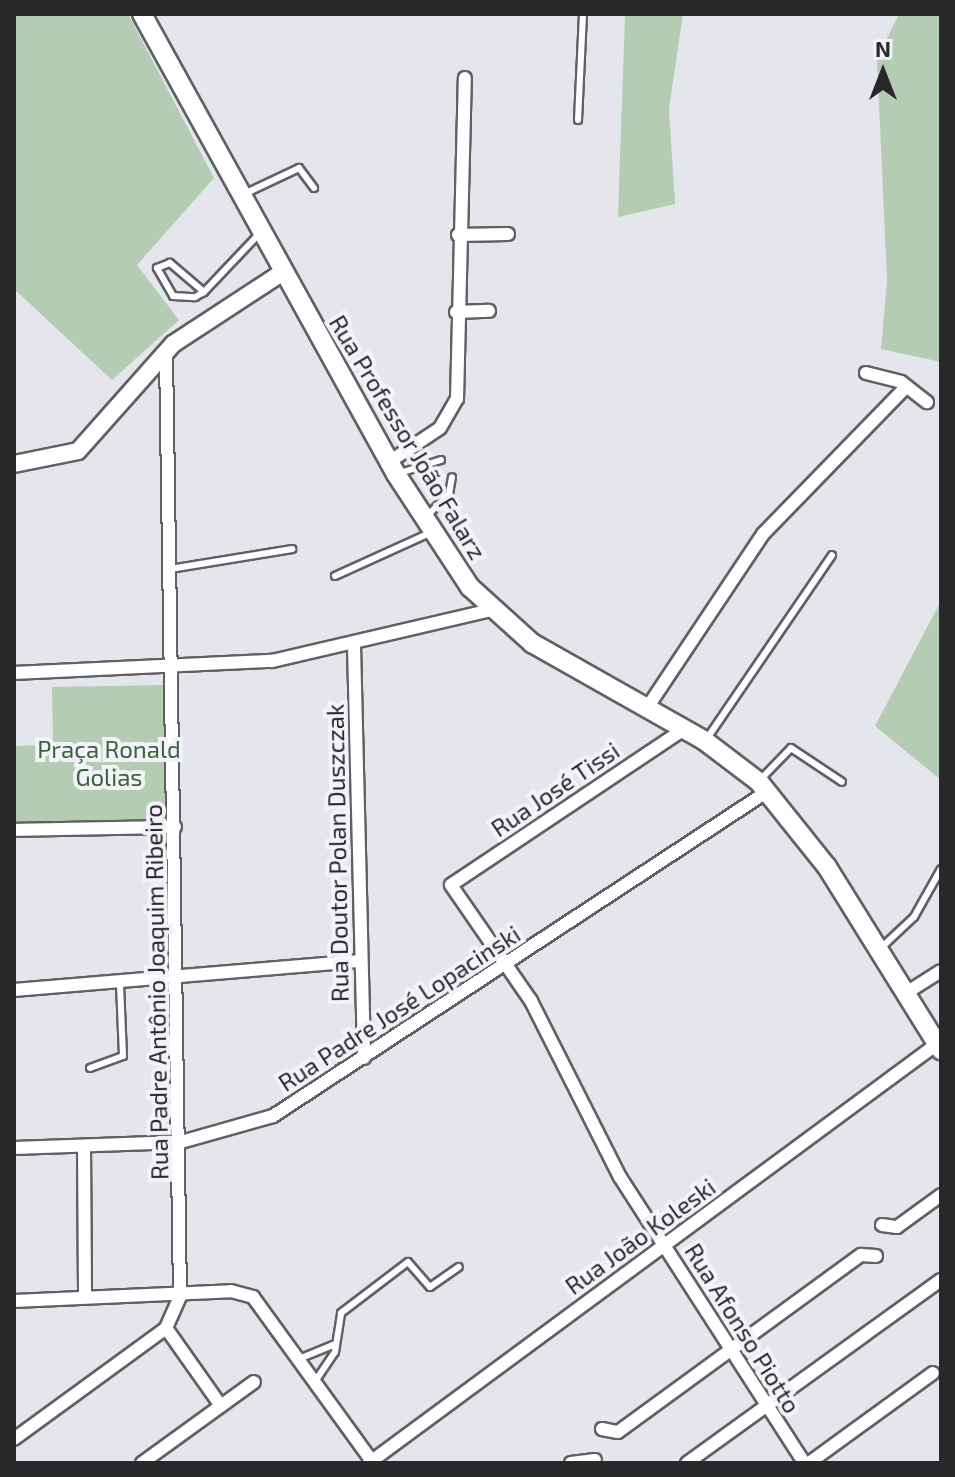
<!DOCTYPE html>
<html>
<head>
<meta charset="utf-8">
<style>
  body { margin:0 }
  #map { position:relative; width:955px; height:1477px; overflow:hidden; background:#e5e6eb; font-family:"Exo 2",sans-serif }
  div>[style] { position:absolute }
  .green>* { inset:0; background:#b4ccb3 }
  .roads { filter:drop-shadow(2px 0 #606166) drop-shadow(-2px 0 #606166) drop-shadow(0 2px #606166) drop-shadow(0 -2px #606166) }
  .service>* { height:6px; margin:-3px; padding:0 3px; transform-origin:3px; border-radius:3px; background:#fff }
  .minor>* { height:12px; margin:-6px; padding:0 6px; transform-origin:6px; border-radius:6px; background:#fff }
  .tertiary>* { height:16px; margin:-8px; padding:0 8px; transform-origin:8px; border-radius:8px; background:#fff }
  .secondary>* { height:18px; margin:-9px; padding:0 9px; transform-origin:9px; border-radius:9px; background:#fff }
  span { translate:-50% -50%; white-space:nowrap; text-align:center; line-height:1.15; -webkit-text-stroke:8px #f2f3f8; paint-order:stroke }
  .street-label { font-size:24px; color:#28282a }
  .park-label { font-size:24px; color:#3b623c }
  .frame { position:absolute; inset:0; border:16px solid #28282a; pointer-events:none }
  .north { position:absolute; left:843px; top:32px; width:80px; height:80px; -webkit-text-stroke:6px #f2f3f8; paint-order:stroke; rotate:0deg; font-size:22px; font-weight:700; line-height:32px; text-align:center; color:#28282a }
  .north::after { content:''; display:block; margin:auto; width:28px; height:36px; background:#28282a; clip-path:polygon(50% 0,100% 100%,50% 72%,0 100%) }
</style>
</head>
<body>
<div id="map">
  <div class="green">
    <div style="clip-path:polygon(14px 14px,128px 14px,214px 178px,137px 265px,179px 320px,112px 380px,14px 289px)"></div>
    <div style="clip-path:polygon(625px 14px,683px 14px,669px 109px,675px 204px,618px 217px)"></div>
    <div style="clip-path:polygon(899px 14px,941px 14px,941px 362px,881px 349px,887px 281px,877px 59px)"></div>
    <div style="clip-path:polygon(941px 601px,941px 780px,875px 726px)"></div>
    <div style="clip-path:polygon(165px 685px,168px 820px,14px 823px,14px 746px,53px 745px,52px 687px)"></div>
  </div>
  <div class="roads">
    <div class="service">
      <div style="left:578px;top:120px;width:106px;rotate:-87.3deg"></div>
      <div style="left:244px;top:194px;width:61px;rotate:-25.3deg"></div>
      <div style="left:299px;top:168px;width:25px;rotate:53deg"></div>
      <div style="left:204px;top:292px;width:45px;rotate:-139.5deg"></div>
      <div style="left:170px;top:263px;width:14px;rotate:159deg"></div>
      <div style="left:157px;top:268px;width:32px;rotate:60deg"></div>
      <div style="left:173px;top:296px;width:22px;rotate:3deg"></div>
      <div style="left:195px;top:297px;width:10px;rotate:-29deg"></div>
      <div style="left:204px;top:292px;width:83px;rotate:-46.5deg"></div>
      <div style="left:400px;top:473px;width:43px;rotate:-17.6deg"></div>
      <div style="left:426px;top:517px;width:33px;rotate:-45deg"></div>
      <div style="left:449px;top:494px;width:17px;rotate:-80deg"></div>
      <div style="left:170px;top:569px;width:124px;rotate:-9.3deg"></div>
      <div style="left:335px;top:576px;width:107px;rotate:-24.4deg"></div>
      <div style="left:708px;top:737px;width:220px;rotate:-55.7deg"></div>
      <div style="left:761px;top:779px;width:43px;rotate:-45.9deg"></div>
      <div style="left:791px;top:748px;width:61px;rotate:33.7deg"></div>
      <div style="left:882px;top:947px;width:44px;rotate:-43.2deg"></div>
      <div style="left:914px;top:917px;width:55px;rotate:-60.6deg"></div>
      <div style="left:90px;top:1068px;width:35px;rotate:-20deg"></div>
      <div style="left:123px;top:1056px;width:72px;rotate:-92.4deg"></div>
      <div style="left:301px;top:1358px;width:35px;rotate:-22deg"></div>
      <div style="left:316px;top:1380px;width:34px;rotate:-56deg"></div>
      <div style="left:335px;top:1352px;width:39px;rotate:-81deg"></div>
      <div style="left:341px;top:1313px;width:84px;rotate:-37.3deg"></div>
      <div style="left:408px;top:1262px;width:33px;rotate:49deg"></div>
      <div style="left:430px;top:1287px;width:35px;rotate:-35deg"></div>
    </div>
    <div class="minor">
      <div style="left:458px;top:235px;width:50px;rotate:-1.1deg"></div>
      <div style="left:456px;top:312px;width:33px;rotate:-2deg"></div>
      <div style="left:866px;top:373px;width:36px;rotate:14deg"></div>
      <div style="left:901px;top:382px;width:33px;rotate:38deg"></div>
      <div style="left:389px;top:462px;width:61px;rotate:-33.7deg"></div>
      <div style="left:440px;top:428px;width:34px;rotate:-60deg"></div>
      <div style="left:457px;top:399px;width:321px;rotate:-88.6deg"></div>
      <div style="left:354px;top:646px;width:412px;rotate:88.6deg"></div>
      <div style="left:14px;top:673px;width:258px;rotate:-2.7deg"></div>
      <div style="left:272px;top:661px;width:225px;rotate:-13.1deg"></div>
      <div style="left:647px;top:708px;width:209px;rotate:-56.3deg"></div>
      <div style="left:763px;top:534px;width:206px;rotate:-45.8deg"></div>
      <div style="left:684px;top:729px;width:280px;rotate:146.2deg"></div>
      <div style="left:451px;top:885px;width:141px;rotate:55.4deg"></div>
      <div style="left:531px;top:1001px;width:197px;rotate:63.2deg"></div>
      <div style="left:620px;top:1177px;width:340px;rotate:57.2deg"></div>
      <div style="left:14px;top:830px;width:161px;rotate:-1.1deg"></div>
      <div style="left:14px;top:990px;width:348px;rotate:-4.8deg"></div>
      <div style="left:906px;top:993px;width:41px;rotate:-32.2deg"></div>
      <div style="left:84px;top:1147px;width:148px;rotate:89.6deg"></div>
      <div style="left:14px;top:1148px;width:167px;rotate:-2.1deg"></div>
      <div style="left:181px;top:1142px;width:96px;rotate:-15.8deg"></div>
      <div style="left:273px;top:1116px;width:592px;rotate:-33.29deg"></div>
      <div style="left:882px;top:1225px;width:15px;rotate:8deg"></div>
      <div style="left:897px;top:1227px;width:54px;rotate:-36deg"></div>
      <div style="left:14px;top:1301px;width:217px;rotate:-2.6deg"></div>
      <div style="left:231px;top:1291px;width:23px;rotate:15deg"></div>
      <div style="left:253px;top:1297px;width:205px;rotate:54.1deg"></div>
      <div style="left:166px;top:1328px;width:95px;rotate:54.8deg"></div>
      <div style="left:602px;top:1429px;width:16px;rotate:11deg"></div>
      <div style="left:618px;top:1432px;width:301px;rotate:-36.1deg"></div>
      <div style="left:861px;top:1255px;width:15px;rotate:4deg"></div>
      <div style="left:14px;top:1439px;width:188px;rotate:-36.1deg"></div>
      <div style="left:166px;top:1328px;width:35px;rotate:-66deg"></div>
      <div style="left:180px;top:1296px;width:945px;rotate:-90.85deg"></div>
      <div style="left:142px;top:1463px;width:138px;rotate:-35.9deg"></div>
      <div style="left:369px;top:1463px;width:706px;rotate:-36.42deg"></div>
      <div style="left:571px;top:1463px;width:24px;rotate:-7deg"></div>
      <div style="left:687px;top:1463px;width:313px;rotate:-35.8deg"></div>
      <div style="left:809px;top:1463px;width:153px;rotate:-36deg"></div>
    </div>
    <div class="tertiary">
      <div style="left:14px;top:464px;width:65px;rotate:-11.5deg"></div>
      <div style="left:78px;top:451px;width:143px;rotate:-48.4deg"></div>
      <div style="left:173px;top:344px;width:131px;rotate:-33.2deg"></div>
    </div>
    <div class="secondary">
      <div style="left:142px;top:14px;width:525px;rotate:61.09deg"></div>
      <div style="left:396px;top:474px;width:135px;rotate:56.8deg"></div>
      <div style="left:470px;top:587px;width:84px;rotate:42.1deg"></div>
      <div style="left:532px;top:643px;width:199px;rotate:29.5deg"></div>
      <div style="left:705px;top:741px;width:68px;rotate:37.2deg"></div>
      <div style="left:759px;top:782px;width:109px;rotate:51.3deg"></div>
      <div style="left:827px;top:867px;width:216px;rotate:58.1deg"></div>
    </div>
  </div>
  <div class="street-label">
    <span style="left:408px;top:437px;rotate:59deg">Rua Professor João Falarz</span>
    <span style="left:555px;top:789px;rotate:-34deg">Rua José Tissi</span>
    <span style="left:337px;top:853px;rotate:-91deg">Rua Doutor Polan Duszczak</span>
    <span style="left:156px;top:992px;rotate:-91deg">Rua Padre Antônio Joaquim Ribeiro</span>
    <span style="left:399px;top:1008px;rotate:-33deg">Rua Padre José Lopacinski</span>
    <span style="left:640px;top:1236px;rotate:-36deg">Rua João Koleski</span>
    <span style="left:743px;top:1328px;rotate:58deg">Rua Afonso Piotto</span>
  </div>
  <div class="park-label">
    <span style="left:109px;top:763px">Praça Ronald<br>Golias</span>
  </div>
  <div class="frame"></div>
  <div class="north">N</div>
</div>
</body>
</html>
